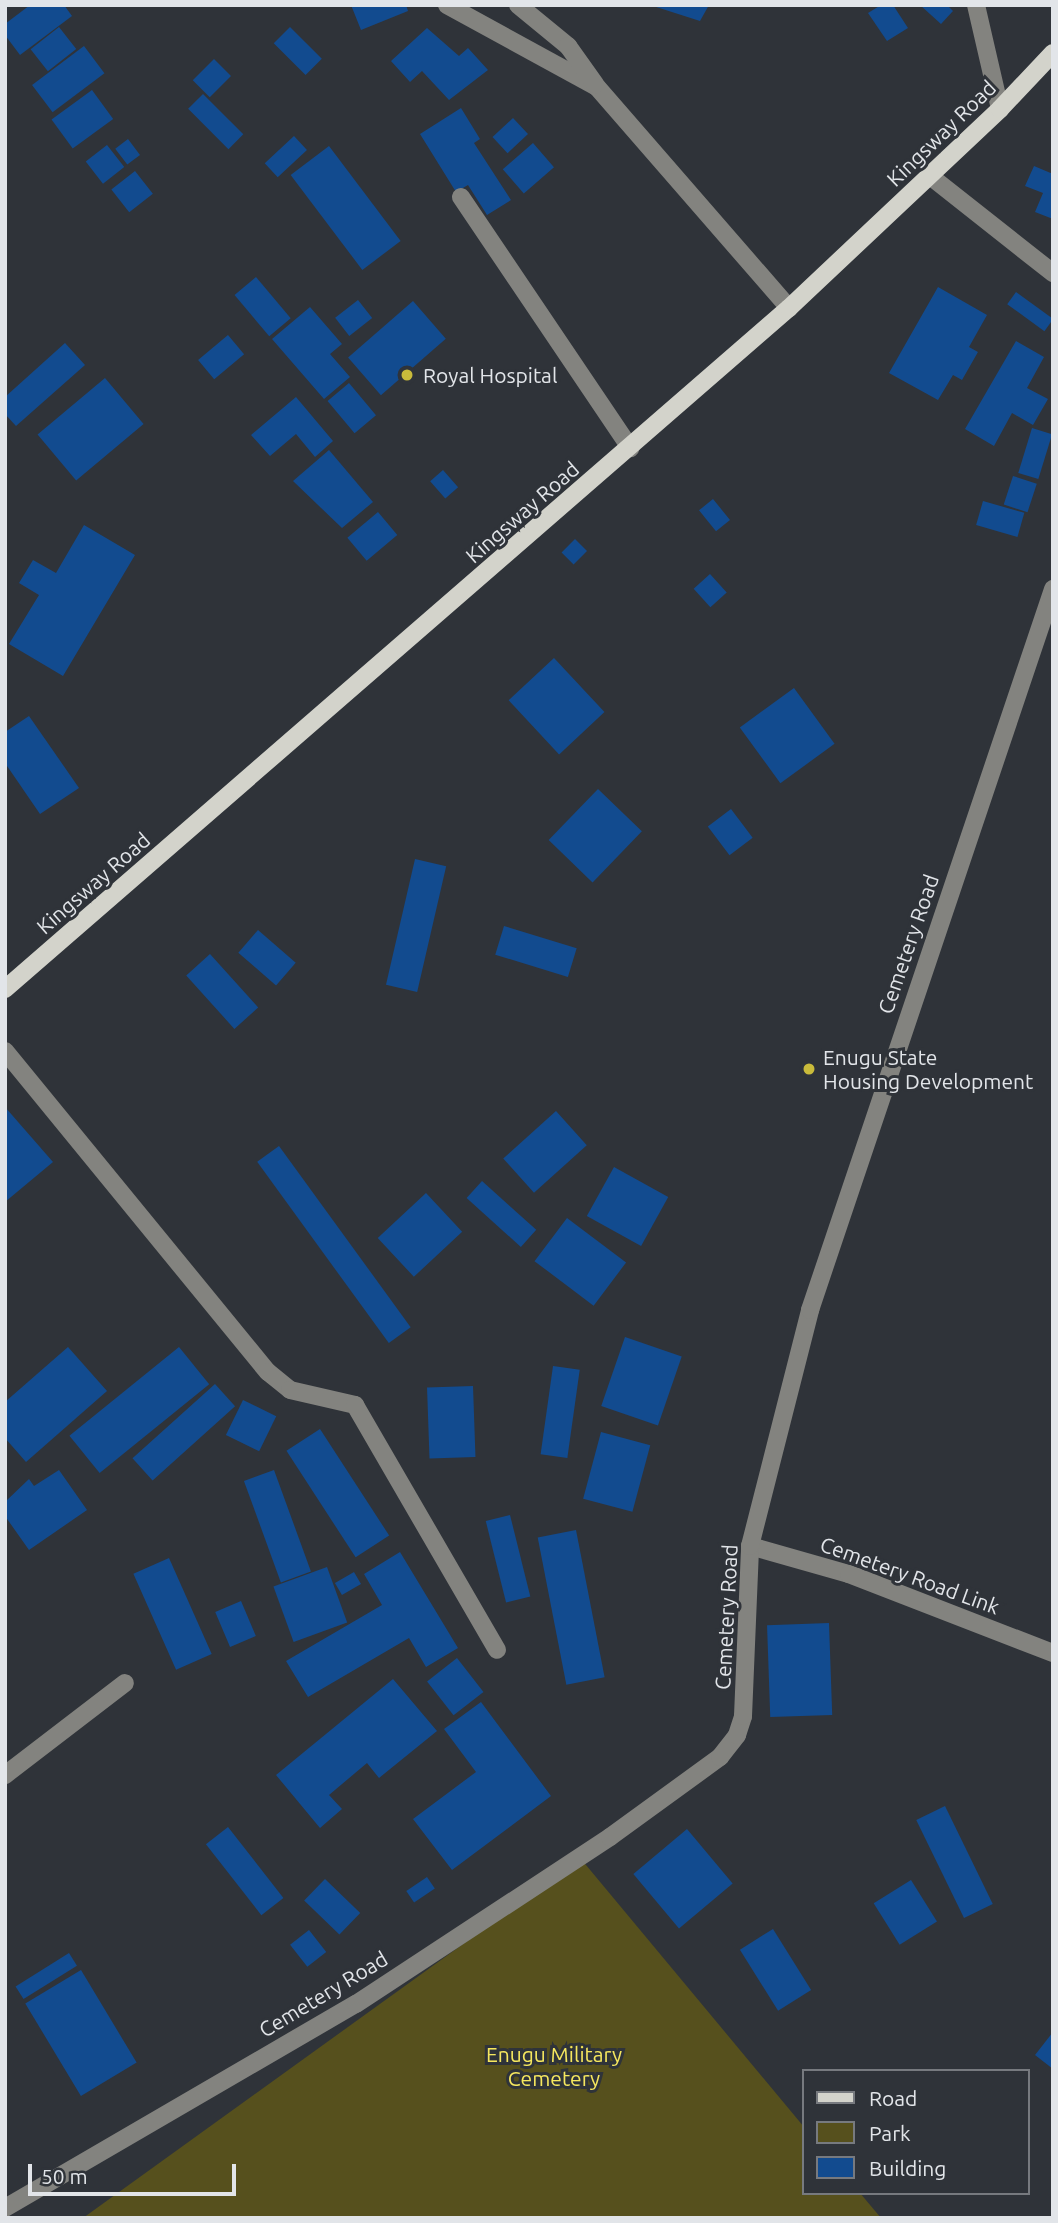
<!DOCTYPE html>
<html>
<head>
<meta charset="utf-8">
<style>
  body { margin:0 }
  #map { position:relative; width:1058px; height:2223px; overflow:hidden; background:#2f3339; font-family:Ubuntu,sans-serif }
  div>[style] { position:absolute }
  .green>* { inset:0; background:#56501d }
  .building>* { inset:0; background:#124b8f; transform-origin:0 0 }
  .minor>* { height:18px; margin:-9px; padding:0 9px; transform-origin:9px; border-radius:9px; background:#83837f }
  .major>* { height:18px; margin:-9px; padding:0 9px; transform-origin:9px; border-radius:9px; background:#d3d3cb }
  .dots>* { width:19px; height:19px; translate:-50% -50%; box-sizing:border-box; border:4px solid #2f3339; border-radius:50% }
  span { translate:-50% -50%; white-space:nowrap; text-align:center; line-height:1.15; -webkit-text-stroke:6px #2f3339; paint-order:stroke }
  .street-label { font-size:21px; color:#e2e5e9 }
  .poi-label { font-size:21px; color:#e2e5e9 }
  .left { translate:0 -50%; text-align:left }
  .park-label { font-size:21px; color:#f6e75e }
  .frame { position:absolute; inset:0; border:7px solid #e2e5e9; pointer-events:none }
  .legend { position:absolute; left:802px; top:2069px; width:228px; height:126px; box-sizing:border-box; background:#2f3339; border:2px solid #777a7f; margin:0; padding:9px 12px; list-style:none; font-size:21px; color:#e2e5e9 }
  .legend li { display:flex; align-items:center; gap:14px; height:35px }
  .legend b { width:35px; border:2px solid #777a7f }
  .scale { position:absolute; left:28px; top:2164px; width:208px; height:32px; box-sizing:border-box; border:4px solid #e2e5e9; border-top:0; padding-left:9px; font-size:21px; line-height:24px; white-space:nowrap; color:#e2e5e9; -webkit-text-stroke:5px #2f3339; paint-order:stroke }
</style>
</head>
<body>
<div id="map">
  <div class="green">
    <div style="clip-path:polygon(581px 1859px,804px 2127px,804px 2193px,860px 2193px,881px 2218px,83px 2218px)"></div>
  </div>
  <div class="building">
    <div style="clip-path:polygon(30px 5px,64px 5px,72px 16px,20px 55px,5px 35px,5px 24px)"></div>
    <div style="clip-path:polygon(351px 5px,406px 5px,408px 11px,361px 30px)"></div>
    <div style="clip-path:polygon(650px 5px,709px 5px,700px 21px)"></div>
    <div style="clip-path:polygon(881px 5px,893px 5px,908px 28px,887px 41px,868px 13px)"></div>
    <div style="clip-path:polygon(920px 5px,947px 5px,953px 11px,941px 24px)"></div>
    <div style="left:59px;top:27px;width:28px;height:36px;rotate:52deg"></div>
    <div style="left:290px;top:27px;width:45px;height:23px;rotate:45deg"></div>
    <div style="clip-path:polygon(427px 28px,459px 56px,468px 48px,488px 70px,449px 100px,422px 71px,410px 82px,391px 61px)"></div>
    <div style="left:84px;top:46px;width:34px;height:65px;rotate:53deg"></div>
    <div style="left:214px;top:59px;width:24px;height:30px;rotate:45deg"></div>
    <div style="left:92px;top:90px;width:36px;height:50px;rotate:54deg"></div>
    <div style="left:203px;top:94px;width:57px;height:21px;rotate:45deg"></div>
    <div style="clip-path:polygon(461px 108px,480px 139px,474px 143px,511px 200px,487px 215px,468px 185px,456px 192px,420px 134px)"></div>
    <div style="left:513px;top:118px;width:22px;height:28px;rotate:47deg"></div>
    <div style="left:294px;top:136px;width:19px;height:40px;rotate:47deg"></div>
    <div style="left:128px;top:139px;width:20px;height:16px;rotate:53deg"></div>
    <div style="left:533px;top:143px;width:32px;height:40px;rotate:49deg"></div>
    <div style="left:107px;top:145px;width:28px;height:27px;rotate:52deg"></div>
    <div style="left:329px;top:146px;width:119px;height:48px;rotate:53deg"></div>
    <div style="clip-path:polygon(1034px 166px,1053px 174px,1053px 219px,1035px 212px,1043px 193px,1025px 186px)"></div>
    <div style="left:135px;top:171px;width:29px;height:30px;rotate:52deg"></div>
    <div style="left:256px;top:277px;width:54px;height:28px;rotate:50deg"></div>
    <div style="clip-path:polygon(938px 287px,987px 315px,969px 347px,978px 352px,962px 380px,953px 375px,938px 400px,889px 373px)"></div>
    <div style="left:1016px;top:292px;width:46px;height:15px;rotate:36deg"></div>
    <div style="left:358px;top:300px;width:23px;height:29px;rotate:52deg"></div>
    <div style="left:413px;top:301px;width:50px;height:86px;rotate:49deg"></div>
    <div style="clip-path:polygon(310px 307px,342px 344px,330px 354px,350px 377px,324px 399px,272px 339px)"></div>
    <div style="left:228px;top:335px;width:25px;height:39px;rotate:50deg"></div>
    <div style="clip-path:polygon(1016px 341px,1044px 357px,1027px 388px,1048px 399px,1033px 425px,1012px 413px,994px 446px,965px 429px)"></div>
    <div style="clip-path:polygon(65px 343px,85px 365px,16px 426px,5px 414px,5px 397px)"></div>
    <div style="left:105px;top:378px;width:60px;height:88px;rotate:50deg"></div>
    <div style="left:349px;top:383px;width:42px;height:28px;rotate:50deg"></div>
    <div style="clip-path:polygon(296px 397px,333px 441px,315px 457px,296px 434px,270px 456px,251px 435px)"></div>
    <div style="left:1032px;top:428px;width:21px;height:47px;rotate:17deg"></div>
    <div style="clip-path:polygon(329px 450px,373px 502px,342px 528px,293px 481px)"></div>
    <div style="left:443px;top:470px;width:23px;height:17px;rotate:49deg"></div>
    <div style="left:1013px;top:476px;width:25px;height:30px;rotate:18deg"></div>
    <div style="left:713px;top:499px;width:27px;height:18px;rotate:51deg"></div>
    <div style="left:983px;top:501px;width:43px;height:25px;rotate:16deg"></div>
    <div style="left:378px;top:512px;width:30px;height:40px;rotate:50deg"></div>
    <div style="clip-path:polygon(84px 525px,135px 555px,63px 676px,9px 644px,39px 595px,19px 583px,33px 560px,56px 573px)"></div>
    <div style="left:575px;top:539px;width:17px;height:19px;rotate:45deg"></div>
    <div style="left:710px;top:574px;width:25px;height:22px;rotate:48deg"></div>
    <div style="left:554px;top:658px;width:74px;height:62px;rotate:47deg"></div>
    <div style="left:794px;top:688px;width:69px;height:67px;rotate:54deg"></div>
    <div style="clip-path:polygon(29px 716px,79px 788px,40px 814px,5px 763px,5px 732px)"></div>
    <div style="left:598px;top:789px;width:61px;height:71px;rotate:44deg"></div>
    <div style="left:731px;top:809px;width:36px;height:29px;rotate:53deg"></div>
    <div style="left:415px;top:859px;width:32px;height:129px;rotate:13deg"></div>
    <div style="left:504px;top:926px;width:76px;height:30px;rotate:17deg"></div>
    <div style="left:258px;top:930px;width:50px;height:30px;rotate:41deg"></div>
    <div style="left:210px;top:954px;width:72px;height:32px;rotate:48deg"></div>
    <div style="clip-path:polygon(5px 1107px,53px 1162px,5px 1202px)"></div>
    <div style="left:556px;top:1111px;width:46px;height:71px;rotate:48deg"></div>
    <div style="left:279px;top:1146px;width:224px;height:27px;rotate:54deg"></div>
    <div style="left:614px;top:1167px;width:62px;height:56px;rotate:29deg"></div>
    <div style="left:482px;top:1181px;width:73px;height:23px;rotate:42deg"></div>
    <div style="left:426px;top:1193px;width:53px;height:66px;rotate:47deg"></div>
    <div style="left:567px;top:1218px;width:74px;height:54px;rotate:37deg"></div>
    <div style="left:625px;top:1337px;width:60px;height:73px;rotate:19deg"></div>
    <div style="clip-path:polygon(68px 1347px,107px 1391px,26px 1462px,5px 1438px,5px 1402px)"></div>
    <div style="left:179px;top:1347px;width:48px;height:141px;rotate:51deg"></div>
    <div style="left:553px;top:1366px;width:27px;height:89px;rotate:8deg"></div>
    <div style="left:215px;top:1384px;width:30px;height:111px;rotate:48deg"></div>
    <div style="left:473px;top:1386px;width:71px;height:46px;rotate:88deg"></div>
    <div style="left:243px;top:1400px;width:37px;height:39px;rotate:26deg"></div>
    <div style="left:320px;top:1429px;width:127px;height:40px;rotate:57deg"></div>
    <div style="left:601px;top:1432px;width:51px;height:69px;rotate:15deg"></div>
    <div style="clip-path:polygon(59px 1470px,87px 1510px,29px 1550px,5px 1516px,5px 1502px,29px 1479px,34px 1486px)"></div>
    <div style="left:274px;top:1470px;width:108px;height:32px;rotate:70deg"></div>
    <div style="left:510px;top:1515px;width:84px;height:25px;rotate:76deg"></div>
    <div style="left:576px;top:1530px;width:150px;height:39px;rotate:79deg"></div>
    <div style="clip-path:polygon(400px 1552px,458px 1648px,426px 1667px,409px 1638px,308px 1697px,286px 1661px,382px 1605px,364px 1574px)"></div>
    <div style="left:169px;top:1558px;width:105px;height:39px;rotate:66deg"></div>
    <div style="left:327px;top:1567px;width:59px;height:57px;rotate:70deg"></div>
    <div style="left:354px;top:1572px;width:14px;height:22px;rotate:60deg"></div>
    <div style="left:241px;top:1601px;width:38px;height:28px;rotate:67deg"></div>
    <div style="left:829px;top:1623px;width:92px;height:62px;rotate:88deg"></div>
    <div style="left:457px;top:1658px;width:43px;height:38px;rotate:52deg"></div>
    <div style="clip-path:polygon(393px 1679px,437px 1731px,379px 1778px,367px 1763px,329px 1795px,342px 1809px,320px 1828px,276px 1775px)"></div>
    <div style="clip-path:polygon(481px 1702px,551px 1796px,452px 1870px,413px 1819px,476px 1772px,444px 1729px)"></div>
    <div style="left:945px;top:1806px;width:109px;height:32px;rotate:64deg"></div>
    <div style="left:228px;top:1827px;width:90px;height:28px;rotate:52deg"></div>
    <div style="left:687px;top:1829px;width:71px;height:70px;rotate:50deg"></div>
    <div style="left:427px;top:1877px;width:14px;height:25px;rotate:56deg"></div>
    <div style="left:325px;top:1879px;width:49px;height:30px;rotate:44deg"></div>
    <div style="left:911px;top:1880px;width:49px;height:44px;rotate:58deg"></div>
    <div style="left:773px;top:1929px;width:72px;height:39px;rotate:58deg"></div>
    <div style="left:309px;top:1930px;width:28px;height:24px;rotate:52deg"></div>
    <div style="left:69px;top:1953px;width:15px;height:63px;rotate:58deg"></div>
    <div style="left:81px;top:1970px;width:108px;height:65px;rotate:59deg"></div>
    <div style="clip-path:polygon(1053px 2032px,1053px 2069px,1035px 2055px)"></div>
  </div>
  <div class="minor">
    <div style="left:447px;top:5px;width:171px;rotate:28.7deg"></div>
    <div style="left:597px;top:87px;width:293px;rotate:49deg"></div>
    <div style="left:518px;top:5px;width:65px;rotate:39.4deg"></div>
    <div style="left:568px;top:46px;width:47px;rotate:54.6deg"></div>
    <div style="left:976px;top:5px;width:107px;rotate:77deg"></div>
    <div style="left:930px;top:176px;width:157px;rotate:38.3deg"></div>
    <div style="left:461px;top:197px;width:303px;rotate:56deg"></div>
    <div style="left:5px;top:1051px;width:415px;rotate:50.7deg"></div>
    <div style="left:268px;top:1372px;width:28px;rotate:39deg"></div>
    <div style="left:290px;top:1390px;width:67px;rotate:13deg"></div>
    <div style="left:355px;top:1405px;width:283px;rotate:59.9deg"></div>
    <div style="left:750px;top:1546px;width:103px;rotate:15.8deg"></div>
    <div style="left:849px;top:1574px;width:219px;rotate:21.2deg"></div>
    <div style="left:5px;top:1775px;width:151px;rotate:-37.5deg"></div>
    <div style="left:5px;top:2208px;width:406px;rotate:-30.2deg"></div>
    <div style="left:356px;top:2004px;width:304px;rotate:-33.3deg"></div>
    <div style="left:610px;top:1837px;width:136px;rotate:-36deg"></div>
    <div style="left:720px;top:1757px;width:28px;rotate:-52deg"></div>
    <div style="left:737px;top:1735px;width:20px;rotate:-72deg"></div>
    <div style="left:743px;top:1716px;width:170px;rotate:-87.6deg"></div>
    <div style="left:750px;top:1546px;width:244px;rotate:-75.7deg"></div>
    <div style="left:810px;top:1310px;width:761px;rotate:-71.37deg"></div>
  </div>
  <div class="major">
    <div style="left:5px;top:989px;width:1038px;rotate:-40.98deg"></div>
    <div style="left:789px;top:308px;width:290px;rotate:-43.3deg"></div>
    <div style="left:1000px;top:109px;width:77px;rotate:-46.6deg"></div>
  </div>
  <div class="dots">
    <div style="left:407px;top:375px;background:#c9bb3b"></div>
    <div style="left:809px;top:1069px;background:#c9bb3b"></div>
  </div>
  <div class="street-label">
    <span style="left:941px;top:133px;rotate:-44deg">Kingsway Road</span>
    <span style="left:522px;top:512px;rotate:-41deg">Kingsway Road</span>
    <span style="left:93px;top:883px;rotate:-41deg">Kingsway Road</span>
    <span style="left:908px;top:944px;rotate:-71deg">Cemetery Road</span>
    <span style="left:910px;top:1575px;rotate:20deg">Cemetery Road Link</span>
    <span style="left:726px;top:1617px;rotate:-87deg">Cemetery Road</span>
    <span style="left:323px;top:1994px;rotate:-31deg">Cemetery Road</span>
  </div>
  <div class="poi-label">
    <span class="left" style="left:423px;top:375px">Royal Hospital</span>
    <span class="left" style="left:823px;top:1069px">Enugu State<br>Housing Development</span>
  </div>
  <div class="park-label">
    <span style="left:554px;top:2066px">Enugu Military<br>Cemetery</span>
  </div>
  <div class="frame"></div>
  <ul class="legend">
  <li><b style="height:9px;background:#d3d3cb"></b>Road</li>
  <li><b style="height:19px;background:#56501d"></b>Park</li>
  <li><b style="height:19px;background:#124b8f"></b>Building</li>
  </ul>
  <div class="scale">50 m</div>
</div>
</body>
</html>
